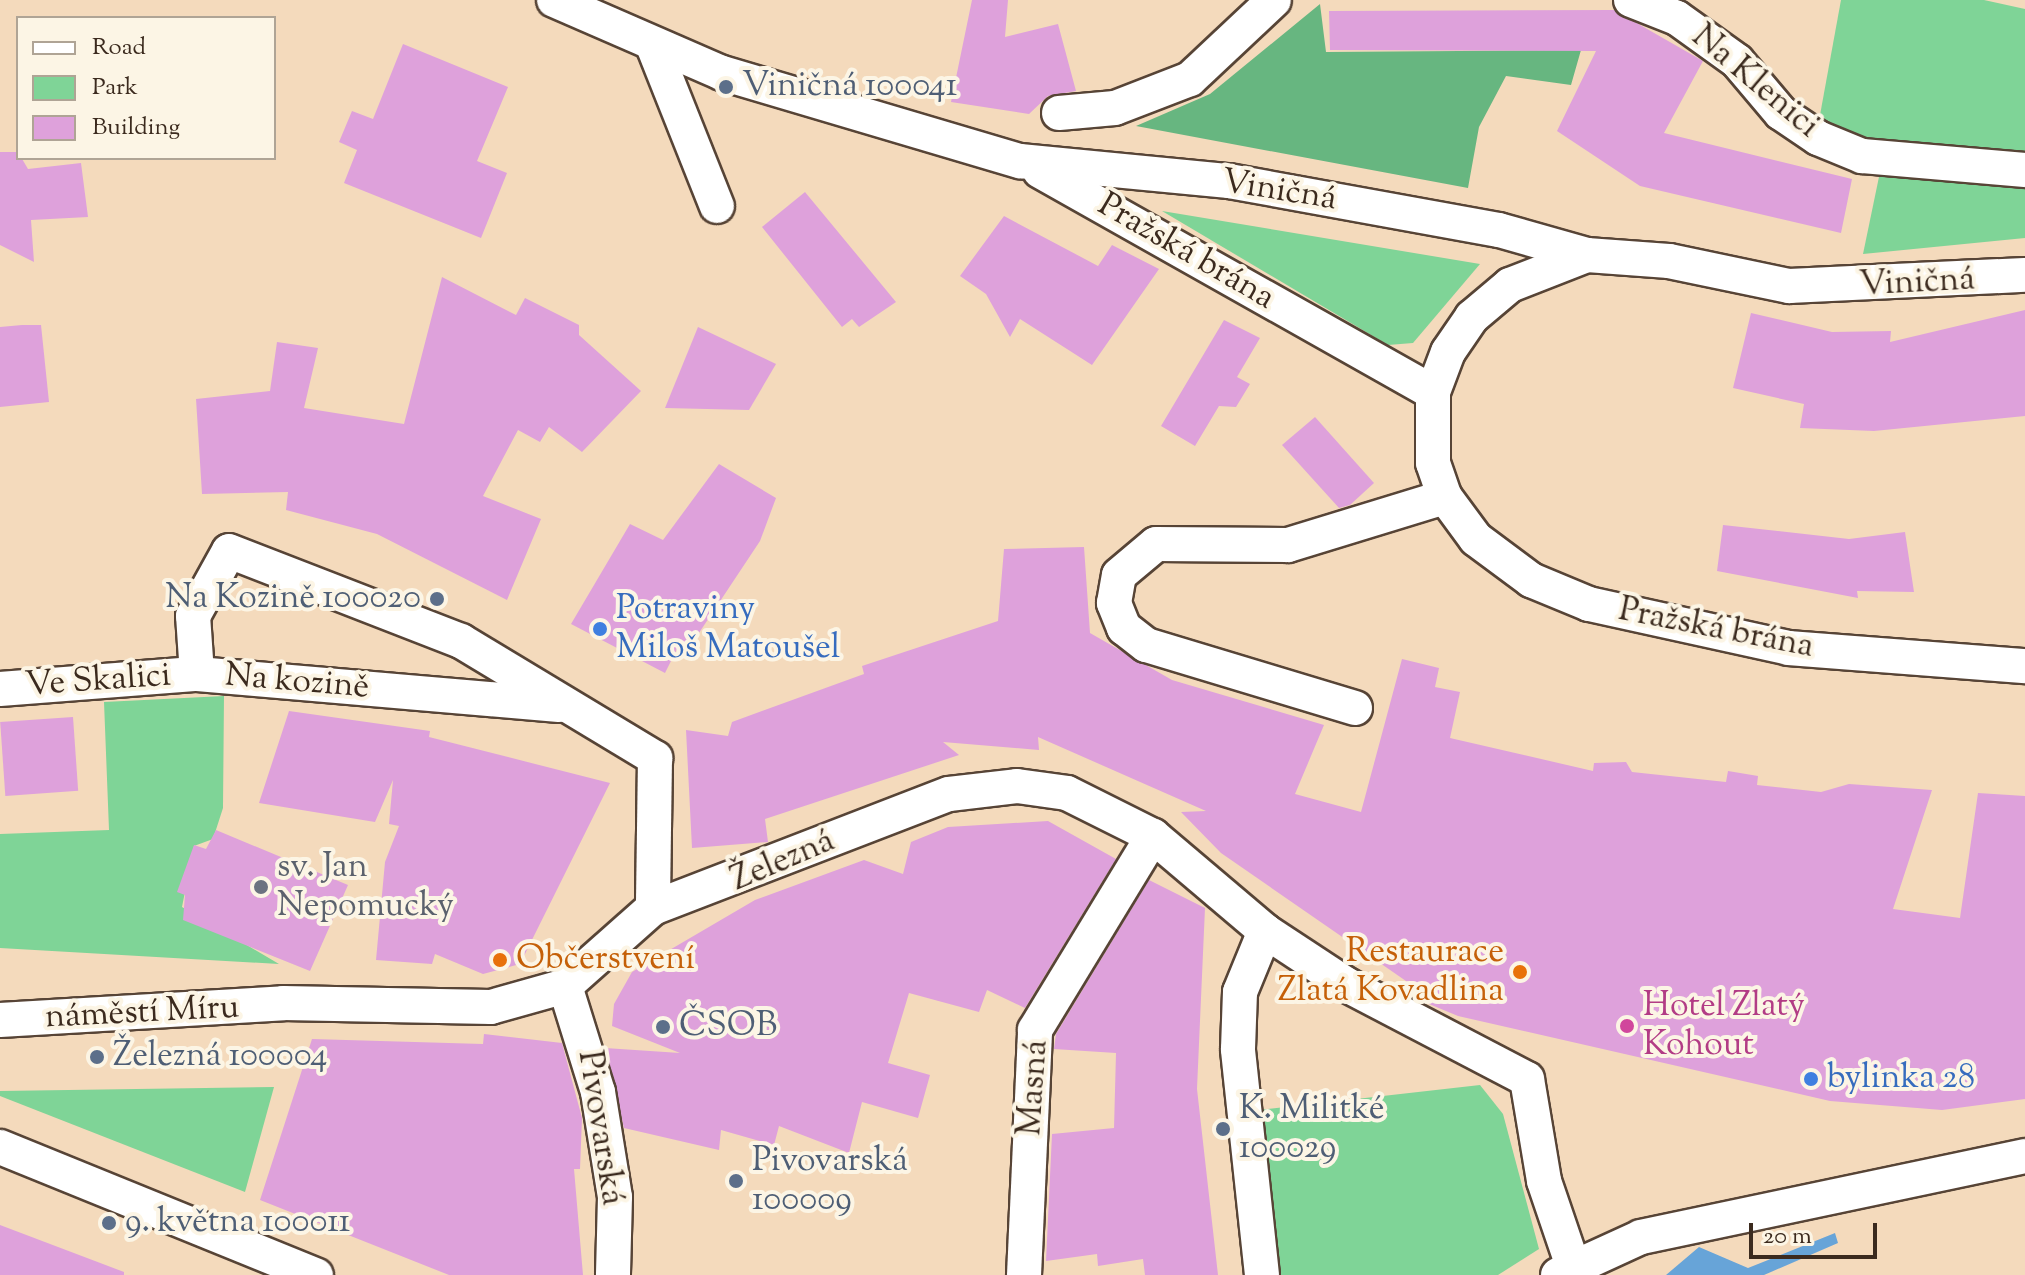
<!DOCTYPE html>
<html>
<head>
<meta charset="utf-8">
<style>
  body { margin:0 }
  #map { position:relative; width:2025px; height:1275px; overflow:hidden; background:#f4dabc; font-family:"Sorts Mill Goudy",serif }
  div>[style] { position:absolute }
  .green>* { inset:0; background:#7fd497 }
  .forest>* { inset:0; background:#67b680 }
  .water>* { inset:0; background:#67a4d8 }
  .building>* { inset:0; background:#dea1db; transform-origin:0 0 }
  .roads { filter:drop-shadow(2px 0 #574436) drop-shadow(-2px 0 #574436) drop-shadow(0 2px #574436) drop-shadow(0 -2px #574436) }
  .street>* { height:34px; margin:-17px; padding:0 17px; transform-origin:17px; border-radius:17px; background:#fff }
  .dots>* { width:22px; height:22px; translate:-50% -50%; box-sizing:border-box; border:4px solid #fcf5e5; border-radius:50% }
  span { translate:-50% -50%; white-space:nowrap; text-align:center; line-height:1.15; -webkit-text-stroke:8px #fcf5e5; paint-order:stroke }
  .street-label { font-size:34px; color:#3b2a1e }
  .service-label { font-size:34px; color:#4e5e75 }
  .left { translate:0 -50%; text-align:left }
  .right { translate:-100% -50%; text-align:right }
  .shop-label { font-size:34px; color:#366cbe }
  .worship-label { font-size:34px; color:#5b616d }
  .food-label { font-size:34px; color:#c56008 }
  .hotel-label { font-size:34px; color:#b23c85 }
  .legend { position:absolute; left:16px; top:16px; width:260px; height:144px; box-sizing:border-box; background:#fcf5e5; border:2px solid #afa495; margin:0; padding:10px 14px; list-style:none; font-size:24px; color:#3b2a1e }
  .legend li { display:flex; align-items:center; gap:16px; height:40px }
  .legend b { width:40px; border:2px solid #afa495 }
  .scale { position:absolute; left:1749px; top:1223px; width:128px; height:36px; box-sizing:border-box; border:4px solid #3b2a1e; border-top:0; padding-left:10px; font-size:24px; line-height:28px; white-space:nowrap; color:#3b2a1e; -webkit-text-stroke:6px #fcf5e5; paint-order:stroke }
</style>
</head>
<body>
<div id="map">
  <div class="green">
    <div style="clip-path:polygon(1841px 0,1984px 0,2025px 9px,2025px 153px,1863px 142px,1818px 126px)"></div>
    <div style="clip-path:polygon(1880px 172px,2025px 182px,2025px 238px,1863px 254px)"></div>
    <div style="clip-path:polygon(1162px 211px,1480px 264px,1413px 343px,1388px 345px)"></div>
    <div style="clip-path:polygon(224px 696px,223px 808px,213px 839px,194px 846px,182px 907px,279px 964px,0 948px,0 834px,109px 830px,104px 702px)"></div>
    <div style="clip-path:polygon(1480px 1085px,1503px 1114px,1539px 1249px,1498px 1275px,1278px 1275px,1259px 1110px)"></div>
    <div style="clip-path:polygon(274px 1087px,245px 1192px,0 1096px,0 1091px)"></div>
  </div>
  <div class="forest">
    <div style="clip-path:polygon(1320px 4px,1326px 52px,1581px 50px,1571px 85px,1506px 76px,1479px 127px,1468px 188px,1136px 126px,1210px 94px)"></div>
  </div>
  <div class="water">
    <div style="clip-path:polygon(1835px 1233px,1838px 1243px,1764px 1275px,1666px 1275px,1699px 1247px,1748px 1268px)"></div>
  </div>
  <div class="building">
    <div style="clip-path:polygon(972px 0,1008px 0,1005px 37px,1058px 24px,1076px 91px,1048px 96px,1029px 114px,951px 102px)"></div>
    <div style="clip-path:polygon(1614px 10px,1703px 61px,1664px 133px,1852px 179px,1841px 233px,1640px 186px,1557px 131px,1596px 51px,1330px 50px,1329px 11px)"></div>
    <div style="clip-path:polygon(403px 44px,508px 87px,477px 161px,507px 173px,481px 238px,344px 183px,357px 150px,339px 142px,352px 111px,373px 119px)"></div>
    <div style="clip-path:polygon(0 152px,18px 152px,28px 169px,81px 163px,88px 217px,31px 220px,34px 262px,0 245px)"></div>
    <div style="clip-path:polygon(805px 192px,896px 302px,859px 327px,852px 319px,842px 327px,762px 227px)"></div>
    <div style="clip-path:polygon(1004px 216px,1098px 266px,1112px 245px,1159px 269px,1092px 365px,1020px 319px,1010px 337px,986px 294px,960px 276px)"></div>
    <div style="clip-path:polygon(442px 277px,516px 315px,525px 298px,579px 325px,579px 335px,641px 391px,582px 452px,549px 427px,540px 442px,518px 430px,483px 496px,541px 519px,507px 600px,377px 534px,286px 510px,288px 492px,202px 494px,196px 399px,270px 391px,277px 342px,318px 348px,304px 408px,404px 424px)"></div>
    <div style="clip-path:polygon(2025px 310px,2025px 416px,1874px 431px,1800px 428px,1804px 404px,1733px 388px,1751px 313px,1832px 332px,1891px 331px,1890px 342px)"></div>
    <div style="clip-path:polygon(1224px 320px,1260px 338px,1237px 377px,1250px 384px,1236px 407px,1219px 406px,1195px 446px,1161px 426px)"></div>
    <div style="clip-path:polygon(22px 325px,41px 325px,49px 402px,0 407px,0 327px)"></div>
    <div style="clip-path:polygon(698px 327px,776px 364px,749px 410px,665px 408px)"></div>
    <div style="clip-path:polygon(1315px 417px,1374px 483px,1350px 505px,1339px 508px,1282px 445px)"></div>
    <div style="clip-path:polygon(719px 464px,776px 498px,760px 541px,683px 657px,682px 639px,665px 673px,571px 624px,630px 524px,663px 540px)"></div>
    <div style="clip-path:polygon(1723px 525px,1849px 539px,1905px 532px,1914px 592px,1857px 591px,1858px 598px,1717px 571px)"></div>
    <div style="clip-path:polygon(1084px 547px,1090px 633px,1172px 680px,1324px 725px,1295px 794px,1361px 812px,1402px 659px,1439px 668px,1435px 687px,1460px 692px,1450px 738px,1593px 771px,1594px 763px,1626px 762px,1632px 772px,1726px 782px,1728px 771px,1758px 776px,1757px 785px,1821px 792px,1849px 784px,1932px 790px,1893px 909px,1960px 918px,1978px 793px,2025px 796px,2025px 1099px,1942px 1110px,1830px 1101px,1458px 1016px,1417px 999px,1419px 990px,1221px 853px,1181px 812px,1206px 811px,1038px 737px,1039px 750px,943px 742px,959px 755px,765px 819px,768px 842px,692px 848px,686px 730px,728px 736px,732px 722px,864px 674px,862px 666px,998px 621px,1004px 549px)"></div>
    <div style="clip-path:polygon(289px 711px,430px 731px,429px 737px,610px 783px,520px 964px,483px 974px,435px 954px,432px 964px,376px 960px,385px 862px,399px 826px,389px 824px,393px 780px,375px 822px,259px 803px)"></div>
    <div style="left:73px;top:717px;width:74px;height:73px;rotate:86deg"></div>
    <div style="clip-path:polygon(1048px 821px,1116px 859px,1025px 1008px,987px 990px,979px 1012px,909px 993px,888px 1063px,930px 1075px,918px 1118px,862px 1102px,849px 1153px,779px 1126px,774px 1145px,721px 1130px,719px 1150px,624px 1128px,605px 1048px,680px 1053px,612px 1026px,614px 1004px,632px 972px,755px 900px,864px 860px,903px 874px,911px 842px,948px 827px)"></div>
    <div style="clip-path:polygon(216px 830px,348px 885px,310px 971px,183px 920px,185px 895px,177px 892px,194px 845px,206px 849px)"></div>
    <div style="clip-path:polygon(1149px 880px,1205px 908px,1197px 1089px,1218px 1275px,1145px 1275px,1143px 1259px,1098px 1266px,1097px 1254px,1046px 1261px,1052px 1134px,1114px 1128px,1116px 1053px,1054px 1049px,1056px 1034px)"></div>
    <div style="clip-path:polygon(484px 1034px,562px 1043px,582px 1118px,580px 1169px,574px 1169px,583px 1275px,449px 1275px,260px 1200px,312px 1039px,483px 1044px)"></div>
    <div style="clip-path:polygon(0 1225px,124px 1272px,124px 1275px,0 1275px)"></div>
  </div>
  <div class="roads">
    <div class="street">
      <div style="left:554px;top:0;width:183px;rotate:23.5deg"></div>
      <div style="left:722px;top:73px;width:311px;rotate:16.5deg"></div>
      <div style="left:1020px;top:161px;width:210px;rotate:5.5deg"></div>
      <div style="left:1229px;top:181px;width:274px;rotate:10.3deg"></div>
      <div style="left:1499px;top:230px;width:91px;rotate:15.9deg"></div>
      <div style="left:1587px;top:255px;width:82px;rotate:4.2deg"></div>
      <div style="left:1669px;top:261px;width:123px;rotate:11.8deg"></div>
      <div style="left:1789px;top:286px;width:236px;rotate:-2.7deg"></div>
      <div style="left:1631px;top:0;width:49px;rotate:21.4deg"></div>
      <div style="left:1677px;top:18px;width:74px;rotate:35.6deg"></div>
      <div style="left:1737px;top:61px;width:68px;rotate:49.8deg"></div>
      <div style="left:1781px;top:113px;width:45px;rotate:34deg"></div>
      <div style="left:1818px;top:138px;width:48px;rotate:22.2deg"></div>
      <div style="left:1862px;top:156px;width:164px;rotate:4.9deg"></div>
      <div style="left:654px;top:48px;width:170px;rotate:68.3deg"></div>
      <div style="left:1059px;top:113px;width:56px;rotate:-5.1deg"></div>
      <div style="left:1115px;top:108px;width:80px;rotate:-21.1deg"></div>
      <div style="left:1190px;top:79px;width:115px;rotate:-43.2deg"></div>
      <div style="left:1040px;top:171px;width:451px;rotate:29.4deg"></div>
      <div style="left:1587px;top:255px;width:83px;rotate:158.7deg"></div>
      <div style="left:1510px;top:285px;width:50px;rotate:139.9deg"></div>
      <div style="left:1472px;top:317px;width:42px;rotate:124.4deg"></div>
      <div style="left:1448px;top:352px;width:43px;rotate:110.6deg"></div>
      <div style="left:1433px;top:392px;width:71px;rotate:90deg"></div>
      <div style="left:1433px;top:463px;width:36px;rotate:71deg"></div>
      <div style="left:1445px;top:497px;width:52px;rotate:53.6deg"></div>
      <div style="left:1476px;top:539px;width:69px;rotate:36.7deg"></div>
      <div style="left:1531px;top:580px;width:63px;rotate:22.5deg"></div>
      <div style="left:1589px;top:604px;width:205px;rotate:12.4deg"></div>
      <div style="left:1789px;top:648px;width:237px;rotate:4.4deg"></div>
      <div style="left:0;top:689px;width:198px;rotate:-4.4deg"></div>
      <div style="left:559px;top:705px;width:363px;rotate:-175.1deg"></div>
      <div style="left:197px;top:674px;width:58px;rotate:-93.9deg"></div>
      <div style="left:193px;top:616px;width:74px;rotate:-61deg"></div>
      <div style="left:229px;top:551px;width:249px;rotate:21.2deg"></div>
      <div style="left:461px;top:641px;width:227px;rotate:31.1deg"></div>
      <div style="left:655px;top:758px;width:150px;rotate:90.8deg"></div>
      <div style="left:1355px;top:708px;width:218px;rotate:-163.2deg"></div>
      <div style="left:1146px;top:645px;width:28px;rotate:-142deg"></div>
      <div style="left:1124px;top:628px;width:27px;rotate:-112deg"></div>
      <div style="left:1114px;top:603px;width:28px;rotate:-80deg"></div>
      <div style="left:1119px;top:575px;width:48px;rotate:-40deg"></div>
      <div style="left:1156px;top:544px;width:132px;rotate:0.4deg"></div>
      <div style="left:1288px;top:545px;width:164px;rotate:-17deg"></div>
      <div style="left:565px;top:986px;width:111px;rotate:72.7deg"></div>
      <div style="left:598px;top:1092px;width:106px;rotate:80.8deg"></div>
      <div style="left:615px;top:1197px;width:78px;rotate:91.5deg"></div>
      <div style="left:0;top:1020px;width:284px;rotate:-3.4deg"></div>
      <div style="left:283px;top:1003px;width:208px;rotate:1.1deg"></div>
      <div style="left:491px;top:1007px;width:77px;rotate:-15.8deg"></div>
      <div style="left:565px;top:986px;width:118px;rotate:-41.6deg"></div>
      <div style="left:653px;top:908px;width:317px;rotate:-21.1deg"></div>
      <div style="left:949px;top:794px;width:68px;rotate:-6.7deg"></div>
      <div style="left:1017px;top:786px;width:50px;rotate:8deg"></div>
      <div style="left:1067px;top:793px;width:96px;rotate:26.6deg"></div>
      <div style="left:1153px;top:836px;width:147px;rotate:40.3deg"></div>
      <div style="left:1265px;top:931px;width:98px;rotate:33.4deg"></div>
      <div style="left:1347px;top:985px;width:203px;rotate:27.6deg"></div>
      <div style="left:1527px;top:1079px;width:103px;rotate:80.5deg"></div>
      <div style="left:1544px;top:1181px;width:99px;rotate:71.2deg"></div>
      <div style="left:0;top:1147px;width:341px;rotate:22.1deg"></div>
      <div style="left:1024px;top:1275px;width:245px;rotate:-87.4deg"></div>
      <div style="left:1035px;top:1030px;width:227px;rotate:-58.7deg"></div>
      <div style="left:1262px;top:1275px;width:227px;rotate:-96.1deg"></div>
      <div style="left:1238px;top:1049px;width:57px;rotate:-88deg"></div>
      <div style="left:1240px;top:992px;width:66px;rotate:-67.7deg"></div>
      <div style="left:1558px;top:1275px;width:91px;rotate:-24.6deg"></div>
      <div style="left:1641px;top:1237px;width:392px;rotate:-11.9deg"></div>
    </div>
  </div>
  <div class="dots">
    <div style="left:726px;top:87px;background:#5c6f8a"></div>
    <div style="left:437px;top:599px;background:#5c6f8a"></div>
    <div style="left:600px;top:629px;background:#3f7fe0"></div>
    <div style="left:261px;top:887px;background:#6b7280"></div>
    <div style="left:500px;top:960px;background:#e8710a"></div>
    <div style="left:1520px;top:972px;background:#e8710a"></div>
    <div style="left:1627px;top:1026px;background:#d1479c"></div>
    <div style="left:663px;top:1027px;background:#5c6f8a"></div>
    <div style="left:97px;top:1057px;background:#5c6f8a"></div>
    <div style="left:1811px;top:1079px;background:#3f7fe0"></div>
    <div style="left:1223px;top:1129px;background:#5c6f8a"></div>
    <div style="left:736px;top:1181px;background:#5c6f8a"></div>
    <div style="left:109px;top:1223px;background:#5c6f8a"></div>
  </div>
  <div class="street-label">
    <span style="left:1755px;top:82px;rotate:40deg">Na Klenici</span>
    <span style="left:1279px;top:191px;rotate:9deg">Viničná</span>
    <span style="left:1186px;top:252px;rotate:30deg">Pražská brána</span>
    <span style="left:1917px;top:283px;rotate:-3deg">Viničná</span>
    <span style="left:1716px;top:629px;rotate:11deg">Pražská brána</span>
    <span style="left:98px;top:681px;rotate:-4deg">Ve Skalici</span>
    <span style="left:297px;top:682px;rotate:5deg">Na kozině</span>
    <span style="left:783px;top:861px;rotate:-23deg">Železná</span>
    <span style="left:142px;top:1013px;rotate:-3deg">náměstí Míru</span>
    <span style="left:1034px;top:1088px;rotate:-86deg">Masná</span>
    <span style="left:600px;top:1128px;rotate:81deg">Pivovarská</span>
  </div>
  <div class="service-label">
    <span class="left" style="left:742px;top:87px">Viničná 100041</span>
    <span class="right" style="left:421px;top:599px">Na Kozině 100020</span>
    <span class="left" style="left:679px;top:1027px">ČSOB</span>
    <span class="left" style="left:113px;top:1057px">Železná 100004</span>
    <span class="left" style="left:1239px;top:1129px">K. Militké<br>100029</span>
    <span class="left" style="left:752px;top:1181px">Pivovarská<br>100009</span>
    <span class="left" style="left:125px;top:1223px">9. května 100011</span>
  </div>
  <div class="shop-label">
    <span class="left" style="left:616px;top:629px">Potraviny<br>Miloš Matoušel</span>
    <span class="left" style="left:1827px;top:1079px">bylinka 28</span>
  </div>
  <div class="worship-label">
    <span class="left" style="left:277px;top:887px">sv. Jan<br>Nepomucký</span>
  </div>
  <div class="food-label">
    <span class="right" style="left:1504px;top:972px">Restaurace<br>Zlatá Kovadlina</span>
    <span class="left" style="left:516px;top:960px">Občerstvení</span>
  </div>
  <div class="hotel-label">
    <span class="left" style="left:1643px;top:1026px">Hotel Zlatý<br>Kohout</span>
  </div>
  <ul class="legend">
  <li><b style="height:10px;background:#fff"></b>Road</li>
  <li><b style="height:22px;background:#7fd497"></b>Park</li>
  <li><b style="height:22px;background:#dea1db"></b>Building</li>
  </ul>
  <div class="scale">20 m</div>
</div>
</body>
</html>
